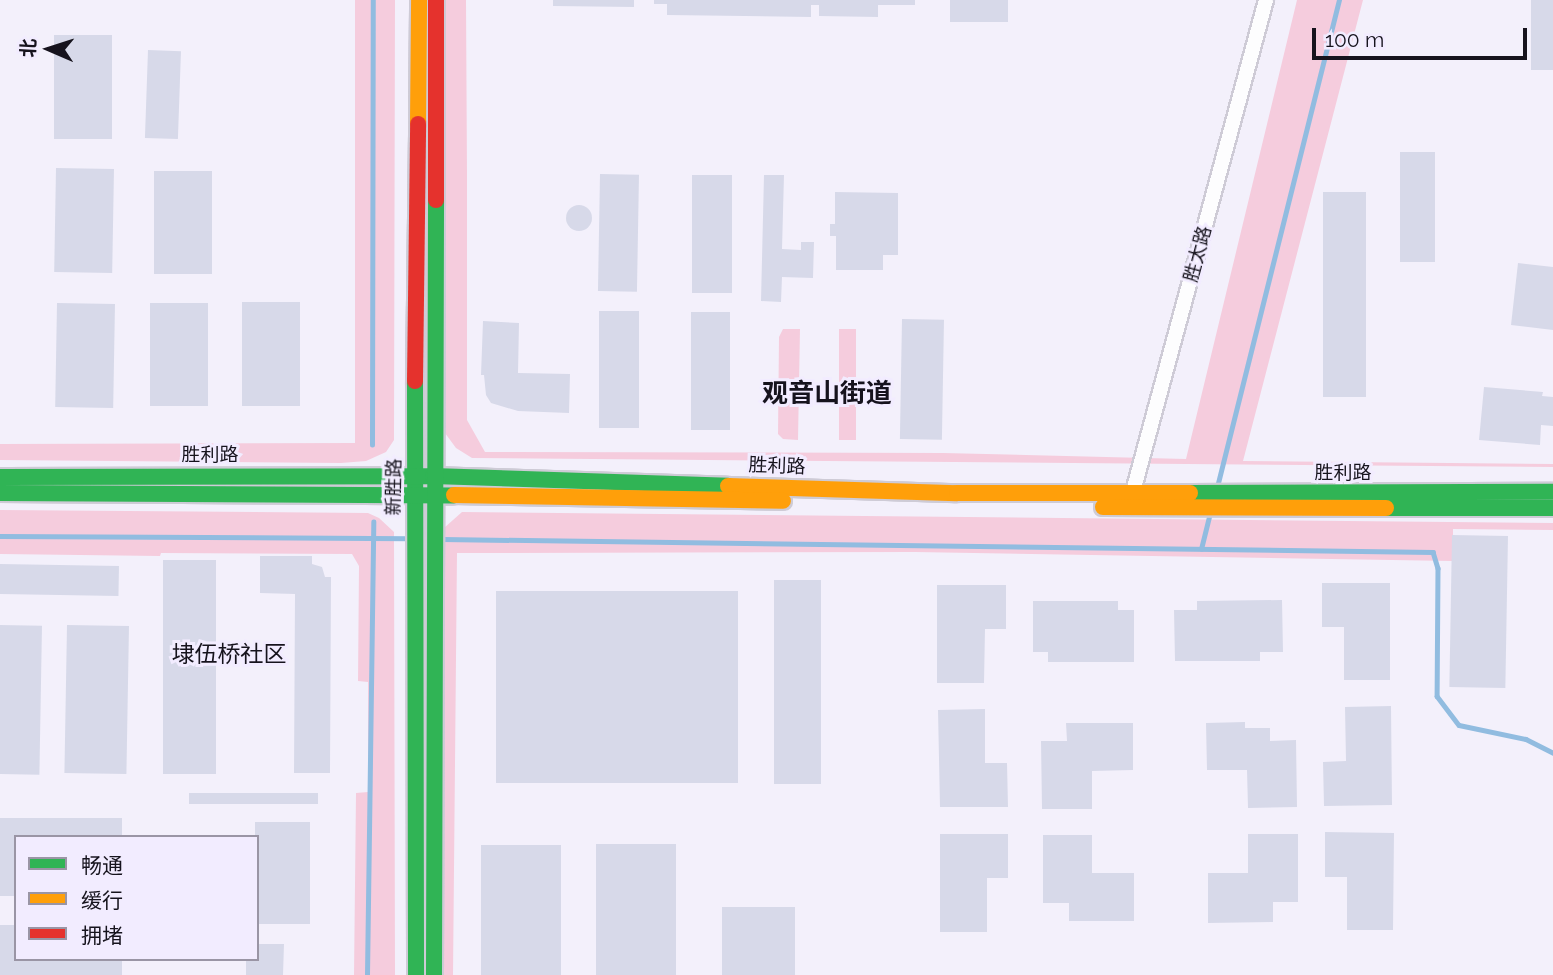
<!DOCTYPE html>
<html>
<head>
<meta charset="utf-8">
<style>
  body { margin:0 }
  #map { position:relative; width:1553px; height:975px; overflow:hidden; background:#f3f0fb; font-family:Raleway,"Noto Sans SC",sans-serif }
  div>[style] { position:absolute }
  .green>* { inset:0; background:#f5ccdd; transform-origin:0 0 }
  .stream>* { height:4.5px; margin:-2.25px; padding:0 2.25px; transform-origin:2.25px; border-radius:2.25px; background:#91bce0 }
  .building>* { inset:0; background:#d7d9e9; transform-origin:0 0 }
  .round { border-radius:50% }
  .roads { filter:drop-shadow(2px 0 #cecbd6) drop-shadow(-2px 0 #cecbd6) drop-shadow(0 2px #cecbd6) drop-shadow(0 -2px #cecbd6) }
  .street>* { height:14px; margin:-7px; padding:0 7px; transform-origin:7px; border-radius:7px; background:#fdfdfe }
  .fast>* { height:16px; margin:-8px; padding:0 8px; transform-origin:8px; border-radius:8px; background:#30b455 }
  .slow>* { height:16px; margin:-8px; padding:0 8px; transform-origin:8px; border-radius:8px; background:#ff9f0a }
  .jam>* { height:16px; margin:-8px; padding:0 8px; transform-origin:8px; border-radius:8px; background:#e5322d }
  span { translate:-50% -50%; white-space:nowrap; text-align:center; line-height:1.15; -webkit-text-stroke:6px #f2ecff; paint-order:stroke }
  .street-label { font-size:19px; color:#16131d }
  .quarter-label { font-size:23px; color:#16131d }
  .district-label { font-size:26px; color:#16131d; font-weight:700 }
  .legend { position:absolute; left:14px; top:835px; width:245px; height:126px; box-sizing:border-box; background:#f2ecff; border:2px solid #9a95a5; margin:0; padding:9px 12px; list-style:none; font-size:21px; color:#16131d }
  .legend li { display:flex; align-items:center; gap:14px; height:35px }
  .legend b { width:35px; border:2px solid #9a95a5 }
  .north { position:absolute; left:14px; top:14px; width:70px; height:70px; -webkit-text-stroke:5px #f2ecff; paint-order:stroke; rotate:273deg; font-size:19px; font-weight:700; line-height:28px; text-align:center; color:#16131d }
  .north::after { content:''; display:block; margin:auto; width:24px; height:32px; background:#16131d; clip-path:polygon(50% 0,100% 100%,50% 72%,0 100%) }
  .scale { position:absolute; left:1312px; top:28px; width:215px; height:32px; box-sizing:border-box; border:4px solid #16131d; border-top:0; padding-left:9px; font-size:21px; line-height:24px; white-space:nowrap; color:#16131d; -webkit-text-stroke:5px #f2ecff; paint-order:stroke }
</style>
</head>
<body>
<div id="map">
  <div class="green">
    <div style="clip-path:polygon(355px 0,395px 0,394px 440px,386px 452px,366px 461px,341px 463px,0 460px,0 444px,355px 443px)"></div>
    <div style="clip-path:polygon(443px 0,466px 0,467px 175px,785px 175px,467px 175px,467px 420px,485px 452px,943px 453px,1186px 459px,1297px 0,1363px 0,1243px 461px,1553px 464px,1553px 467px,472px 458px,456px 448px,442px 429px)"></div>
    <div style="clip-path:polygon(783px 329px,800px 329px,798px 440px,783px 439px,778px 434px,779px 337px)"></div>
    <div style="left:839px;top:329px;width:17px;height:111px"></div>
    <div style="clip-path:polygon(0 510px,368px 513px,379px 518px,394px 532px,395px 975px,354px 975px,356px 793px,368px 792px,368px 682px,358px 681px,359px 566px,352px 554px,161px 553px,160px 556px,0 554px)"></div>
    <div style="clip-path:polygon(462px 512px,1553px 523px,1553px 530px,1453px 529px,1453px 561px,915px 552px,457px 553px,453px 975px,444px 975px,444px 528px)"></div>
  </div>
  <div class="stream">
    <div style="left:372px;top:445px;width:445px;rotate:-89.9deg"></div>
    <div style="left:1217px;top:487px;width:502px;rotate:-75.94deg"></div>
    <div style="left:0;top:536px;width:409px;rotate:0.3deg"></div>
    <div style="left:442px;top:539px;width:991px;rotate:0.75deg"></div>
    <div style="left:1433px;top:552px;width:17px;rotate:73deg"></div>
    <div style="left:1438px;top:568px;width:128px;rotate:90.4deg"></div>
    <div style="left:1437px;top:696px;width:36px;rotate:53deg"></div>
    <div style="left:1459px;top:725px;width:68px;rotate:11.8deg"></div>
    <div style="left:1526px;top:739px;width:30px;rotate:27deg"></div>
    <div style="left:1201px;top:549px;width:38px;rotate:-76deg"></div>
    <div style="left:367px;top:975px;width:453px;rotate:-89.2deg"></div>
  </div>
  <div class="building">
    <div style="clip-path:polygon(553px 0,634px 0,634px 7px,553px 6px)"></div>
    <div style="clip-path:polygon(654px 0,915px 0,915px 5px,878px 5px,878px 17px,819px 16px,819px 5px,811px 5px,811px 17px,667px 15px,667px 4px,654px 4px)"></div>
    <div style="left:950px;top:0;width:58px;height:22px"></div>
    <div style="left:1531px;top:0;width:22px;height:70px"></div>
    <div style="left:54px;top:35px;width:58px;height:104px"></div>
    <div style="left:148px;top:50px;width:33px;height:88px;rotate:2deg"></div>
    <div style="left:1400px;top:152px;width:35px;height:110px"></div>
    <div style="left:56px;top:168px;width:58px;height:104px;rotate:1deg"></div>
    <div style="left:154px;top:171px;width:58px;height:103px"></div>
    <div style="left:600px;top:174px;width:39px;height:117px;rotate:1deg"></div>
    <div style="left:692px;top:175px;width:40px;height:118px"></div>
    <div style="clip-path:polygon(764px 175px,784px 175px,782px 249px,801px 250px,801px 242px,814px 242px,813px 278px,782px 277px,781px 302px,761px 301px)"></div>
    <div style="clip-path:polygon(835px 192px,898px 193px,898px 255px,883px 255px,883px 270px,836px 270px,836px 236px,830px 236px,830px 224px,835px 224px)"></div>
    <div style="left:1323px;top:192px;width:43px;height:205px"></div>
    <div class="round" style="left:566px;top:205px;width:26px;height:26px"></div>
    <div style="clip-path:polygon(1518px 263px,1553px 267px,1553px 330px,1511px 325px)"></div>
    <div style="left:242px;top:302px;width:58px;height:104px"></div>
    <div style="left:57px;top:303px;width:58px;height:104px;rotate:1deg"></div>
    <div style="left:150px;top:303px;width:58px;height:103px"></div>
    <div style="left:599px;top:311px;width:40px;height:117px"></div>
    <div style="left:691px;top:312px;width:39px;height:118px"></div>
    <div style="left:902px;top:319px;width:42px;height:120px;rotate:1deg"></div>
    <div style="clip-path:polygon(483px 321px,519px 323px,518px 373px,570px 374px,569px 413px,518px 411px,491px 403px,486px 395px,484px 375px,481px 375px)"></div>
    <div style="clip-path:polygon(1484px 387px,1543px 392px,1542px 396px,1553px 397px,1553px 426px,1541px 425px,1540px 445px,1479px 440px)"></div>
    <div style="left:1452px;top:535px;width:56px;height:152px;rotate:1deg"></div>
    <div style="clip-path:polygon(260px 556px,312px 556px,312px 564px,322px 567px,325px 577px,331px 577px,330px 773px,294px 773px,295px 594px,260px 593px)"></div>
    <div style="left:163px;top:560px;width:53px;height:214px"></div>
    <div style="left:0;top:564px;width:119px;height:30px;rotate:1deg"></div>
    <div style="left:774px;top:580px;width:47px;height:204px"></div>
    <div style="clip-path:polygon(1322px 583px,1390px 583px,1390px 680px,1344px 680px,1344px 627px,1322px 627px)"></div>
    <div style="clip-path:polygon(937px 585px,1006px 585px,1006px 629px,985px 629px,984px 683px,937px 683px)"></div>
    <div style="left:738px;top:591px;width:192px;height:242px;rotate:90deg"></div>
    <div style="clip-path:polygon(1282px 600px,1283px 652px,1260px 652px,1260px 661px,1175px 661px,1174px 610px,1197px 610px,1197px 601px)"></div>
    <div style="clip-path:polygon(1033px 601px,1118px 601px,1118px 610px,1134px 610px,1134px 662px,1048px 662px,1048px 652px,1033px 652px)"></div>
    <div style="left:0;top:625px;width:42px;height:149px;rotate:1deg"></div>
    <div style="left:67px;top:625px;width:62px;height:148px;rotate:1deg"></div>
    <div style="clip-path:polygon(1391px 706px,1392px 805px,1324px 806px,1323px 762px,1346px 761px,1345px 707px)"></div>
    <div style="clip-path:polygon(985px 709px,985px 763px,1007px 763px,1008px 807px,940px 807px,938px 710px)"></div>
    <div style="clip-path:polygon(1245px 722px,1245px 728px,1270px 728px,1270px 741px,1296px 740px,1297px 807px,1248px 808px,1247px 770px,1207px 770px,1206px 723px)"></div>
    <div style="clip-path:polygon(1066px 723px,1133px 723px,1133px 770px,1092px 771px,1092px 809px,1042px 809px,1041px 741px,1067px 741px)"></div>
    <div style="left:189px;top:793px;width:129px;height:11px"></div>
    <div style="clip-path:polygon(0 818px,122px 818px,122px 837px,16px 837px,16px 896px,0 896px)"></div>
    <div style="left:255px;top:822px;width:55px;height:102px"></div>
    <div style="clip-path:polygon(1325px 832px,1394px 833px,1393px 930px,1347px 930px,1347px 877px,1325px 877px)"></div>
    <div style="clip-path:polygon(940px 834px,1008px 834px,1008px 878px,987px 878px,987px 932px,940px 932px)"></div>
    <div style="clip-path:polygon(1248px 834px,1298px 834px,1298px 902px,1273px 902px,1273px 922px,1208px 923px,1208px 873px,1248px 873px)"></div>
    <div style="clip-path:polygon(1043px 835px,1092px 835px,1092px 873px,1134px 873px,1134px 921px,1069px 921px,1069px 903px,1043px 903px)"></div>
    <div style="left:596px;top:844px;width:80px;height:131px"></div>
    <div style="left:481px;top:845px;width:80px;height:130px"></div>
    <div style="left:722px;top:907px;width:73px;height:68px"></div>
    <div style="clip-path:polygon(0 925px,16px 925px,16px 959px,122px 959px,122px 975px,0 975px)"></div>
    <div style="clip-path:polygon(257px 944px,284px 944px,283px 975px,246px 975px,246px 959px,257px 959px)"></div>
  </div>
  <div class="roads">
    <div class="street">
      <div style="left:1131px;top:499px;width:517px;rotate:-74.86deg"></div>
    </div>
    <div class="fast">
      <div style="left:415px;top:381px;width:594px;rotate:89.9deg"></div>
      <div style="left:0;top:477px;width:433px;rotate:-0.1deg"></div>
      <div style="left:433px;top:476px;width:295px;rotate:1.9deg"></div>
      <div style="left:0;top:493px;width:454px;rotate:0.3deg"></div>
      <div style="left:1190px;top:493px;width:363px;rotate:-0.2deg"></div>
      <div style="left:1386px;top:508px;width:167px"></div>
      <div style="left:434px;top:975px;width:775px;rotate:-89.85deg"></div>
    </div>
    <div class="slow">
      <div style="left:418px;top:124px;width:124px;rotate:-89.5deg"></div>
      <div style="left:728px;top:486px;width:229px;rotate:1.8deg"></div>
      <div style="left:957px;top:493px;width:233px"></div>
      <div style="left:454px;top:495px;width:329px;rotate:1deg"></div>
      <div style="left:1103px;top:507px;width:283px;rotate:0.2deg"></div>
    </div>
    <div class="jam">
      <div style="left:436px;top:200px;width:200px;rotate:-90deg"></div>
      <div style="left:415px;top:381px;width:257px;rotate:-89.3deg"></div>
    </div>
  </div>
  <div class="street-label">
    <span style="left:1198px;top:254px;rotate:-75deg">胜太路</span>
    <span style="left:210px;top:455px">胜利路</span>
    <span style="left:777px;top:466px;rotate:2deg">胜利路</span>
    <span style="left:1343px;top:473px">胜利路</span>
    <span style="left:394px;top:487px;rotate:-89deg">新胜路</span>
  </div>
  <div class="quarter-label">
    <span style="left:229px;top:654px">埭伍桥社区</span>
  </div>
  <div class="district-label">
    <span style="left:827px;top:394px">观音山街道</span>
  </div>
  <ul class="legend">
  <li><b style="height:9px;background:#30b455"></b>畅通</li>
  <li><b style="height:9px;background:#ff9f0a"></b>缓行</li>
  <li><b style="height:9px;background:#e5322d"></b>拥堵</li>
  </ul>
  <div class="north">北</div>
  <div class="scale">100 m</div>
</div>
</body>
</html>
